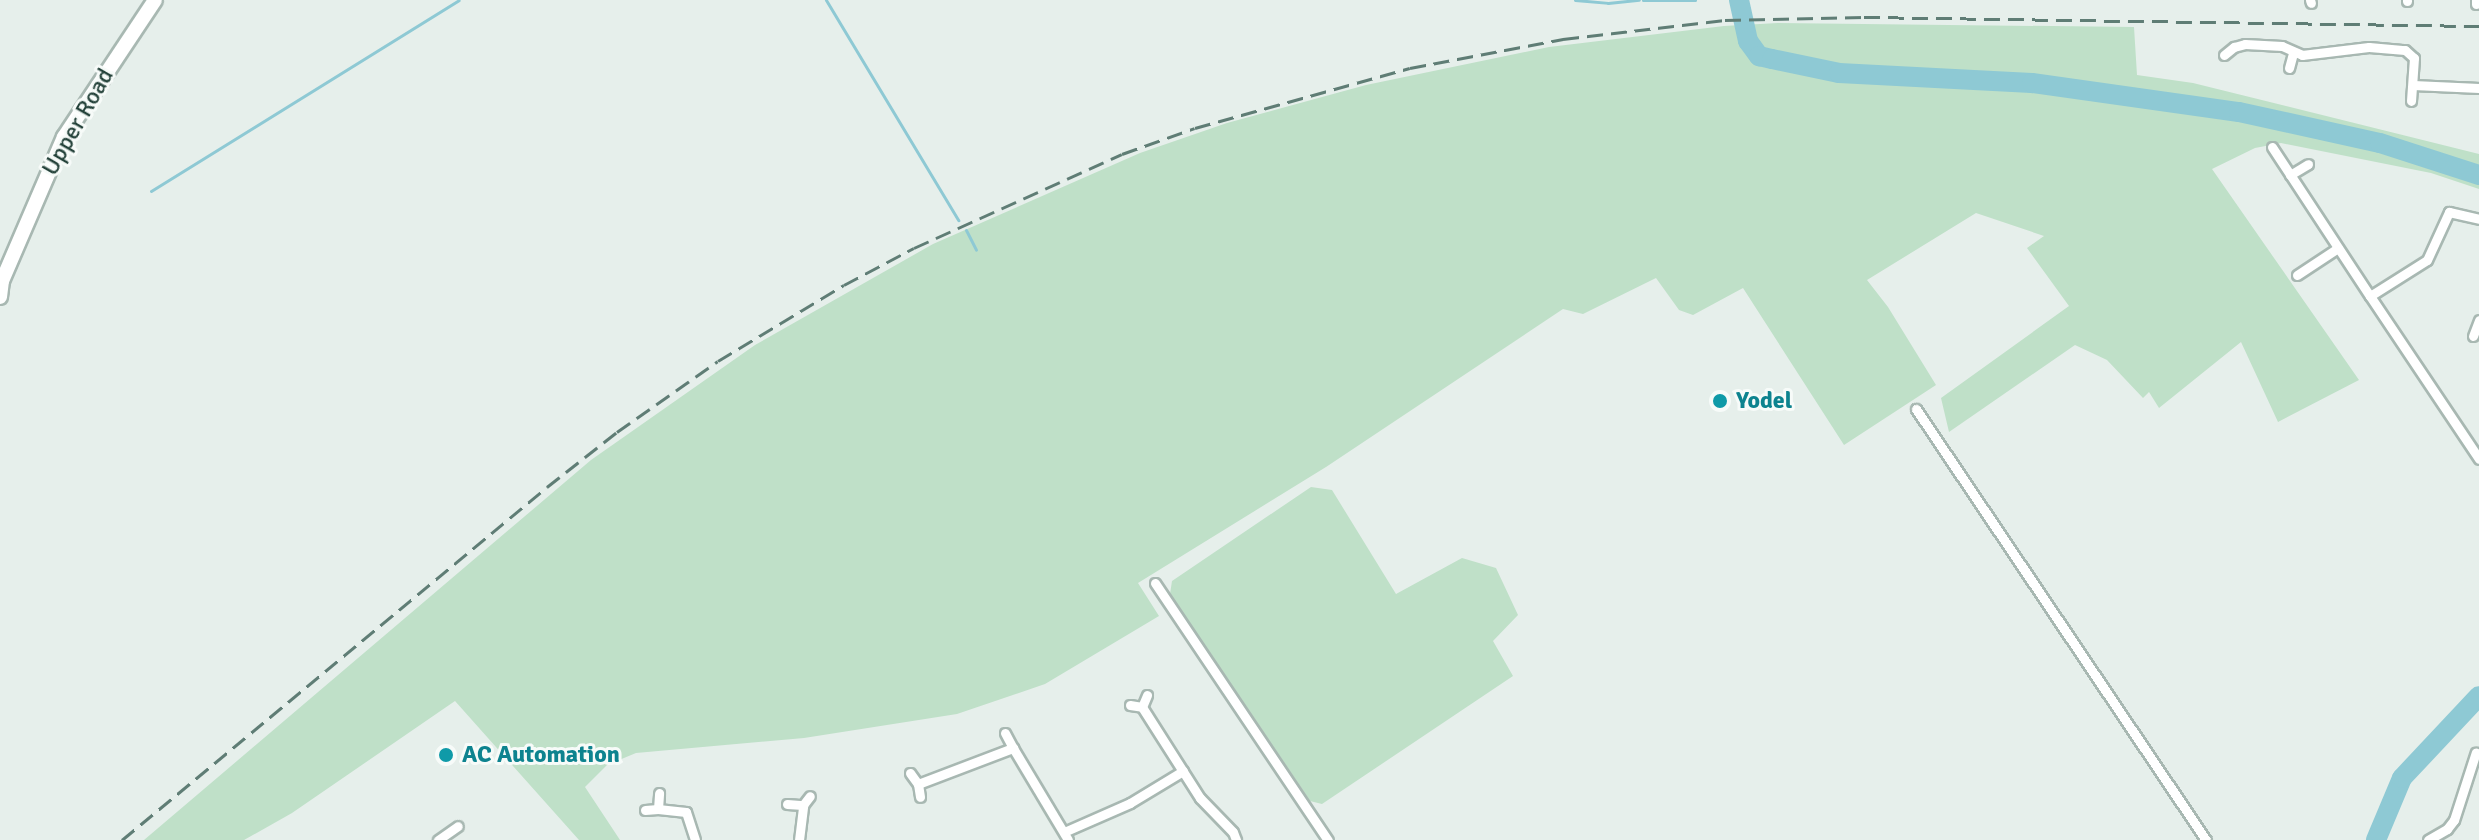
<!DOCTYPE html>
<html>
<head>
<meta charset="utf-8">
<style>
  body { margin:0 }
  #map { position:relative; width:2479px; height:840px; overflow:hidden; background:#e6efeb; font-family:Signika,sans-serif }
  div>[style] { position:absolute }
  .green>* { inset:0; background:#bfe0c8 }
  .stream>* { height:3px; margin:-1.5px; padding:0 1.5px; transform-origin:1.5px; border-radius:1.5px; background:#8ec9d4 }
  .river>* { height:20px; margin:-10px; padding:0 10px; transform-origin:10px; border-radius:10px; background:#8ec9d4 }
  .roads { filter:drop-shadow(2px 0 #a8b8b2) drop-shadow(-2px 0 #a8b8b2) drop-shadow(0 2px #a8b8b2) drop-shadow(0 -2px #a8b8b2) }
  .street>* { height:9px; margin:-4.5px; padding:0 4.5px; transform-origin:4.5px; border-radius:4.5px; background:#fff }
  .secondary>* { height:14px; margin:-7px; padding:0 7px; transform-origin:7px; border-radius:7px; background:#fff }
  .rail>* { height:3px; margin-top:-1.5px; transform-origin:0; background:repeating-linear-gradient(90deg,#5f7d75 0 16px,transparent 0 24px) }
  .dots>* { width:22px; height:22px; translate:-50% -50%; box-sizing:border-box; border:4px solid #f7fbf9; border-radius:50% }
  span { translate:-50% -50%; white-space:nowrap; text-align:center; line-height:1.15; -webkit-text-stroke:6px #f7fbf9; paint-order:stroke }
  .street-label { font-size:24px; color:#24423a }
  .culture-label { font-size:24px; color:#0d838f; font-weight:700 }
  .left { translate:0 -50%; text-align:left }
</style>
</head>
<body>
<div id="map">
  <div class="green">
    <div style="clip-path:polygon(1778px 23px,2134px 27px,2137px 75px,2193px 83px,2479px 154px,2479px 189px,2431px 173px,2281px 143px,2255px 148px,2212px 169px,2359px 380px,2278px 422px,2241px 342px,2159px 408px,2149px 392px,2143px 398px,2107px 360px,2075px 345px,1949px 432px,1941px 398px,2069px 306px,2027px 248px,2044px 236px,1976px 213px,1867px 280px,1888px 307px,1936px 385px,1844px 445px,1743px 288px,1693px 315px,1679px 310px,1656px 278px,1583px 314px,1563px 309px,1326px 467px,1138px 583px,1159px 616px,1045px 684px,957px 714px,804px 738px,636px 753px,607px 765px,585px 787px,620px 840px,579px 840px,455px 701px,292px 813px,244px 840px,144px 840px,591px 460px,755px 345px,933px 244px,1140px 153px,1227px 123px,1366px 85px,1549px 47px,1724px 26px)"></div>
    <div style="clip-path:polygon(1311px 487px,1332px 490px,1396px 594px,1462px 558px,1496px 568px,1518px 615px,1493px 641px,1513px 676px,1322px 804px,1310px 801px,1170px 594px,1172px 581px)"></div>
  </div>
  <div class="stream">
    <div style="left:826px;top:0;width:257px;rotate:59deg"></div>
    <div style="left:1575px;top:0;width:33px;rotate:5deg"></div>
    <div style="left:1608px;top:3px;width:31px;rotate:-6deg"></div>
    <div style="left:1643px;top:0;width:52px"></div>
    <div style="left:151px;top:191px;width:362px;rotate:-31.8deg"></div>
    <div style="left:966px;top:230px;width:22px;rotate:63deg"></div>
  </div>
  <div class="river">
    <div style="left:1739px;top:0;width:42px;rotate:77.6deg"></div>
    <div style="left:1748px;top:41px;width:19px;rotate:54deg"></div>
    <div style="left:1759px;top:56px;width:13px;rotate:13deg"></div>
    <div style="left:1772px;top:59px;width:68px;rotate:11.8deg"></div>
    <div style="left:1839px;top:73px;width:193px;rotate:3deg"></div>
    <div style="left:2032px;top:83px;width:209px;rotate:8deg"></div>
    <div style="left:2239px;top:112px;width:144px;rotate:12.4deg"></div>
    <div style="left:2380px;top:143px;width:104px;rotate:17.9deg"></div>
    <div style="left:2376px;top:840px;width:67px;rotate:-67.2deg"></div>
    <div style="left:2402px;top:778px;width:112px;rotate:-46.8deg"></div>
  </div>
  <div class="roads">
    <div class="street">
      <div style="left:2310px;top:0;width:3px;rotate:72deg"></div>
      <div style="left:2407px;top:0;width:1px;rotate:90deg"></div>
      <div style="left:2476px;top:4px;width:4px;rotate:-90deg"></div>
      <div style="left:2224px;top:55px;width:13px;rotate:-39deg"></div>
      <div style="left:2234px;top:47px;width:11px;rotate:-15deg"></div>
      <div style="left:2245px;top:44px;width:37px;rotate:3deg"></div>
      <div style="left:2282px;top:46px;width:22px;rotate:24deg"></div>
      <div style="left:2302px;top:55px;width:67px;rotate:-6.8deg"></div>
      <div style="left:2369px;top:47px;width:36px;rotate:5deg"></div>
      <div style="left:2405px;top:50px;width:12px;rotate:42deg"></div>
      <div style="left:2414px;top:58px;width:43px;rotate:94deg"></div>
      <div style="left:2289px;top:68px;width:16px;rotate:-75deg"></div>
      <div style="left:2413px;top:85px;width:66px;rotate:2.6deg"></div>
      <div style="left:2272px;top:147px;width:178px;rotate:56.7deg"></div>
      <div style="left:2370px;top:296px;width:67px;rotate:-32.3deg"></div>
      <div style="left:2427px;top:260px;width:53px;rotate:-65.4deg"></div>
      <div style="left:2449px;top:212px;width:31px;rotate:13deg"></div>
      <div style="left:2290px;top:175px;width:21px;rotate:-31deg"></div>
      <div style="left:2297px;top:275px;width:49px;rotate:-33.4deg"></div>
      <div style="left:2370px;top:296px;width:196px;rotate:56.2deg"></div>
      <div style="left:2473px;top:336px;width:17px;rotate:-69deg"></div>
      <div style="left:1916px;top:409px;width:519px;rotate:56.07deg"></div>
      <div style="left:1155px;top:583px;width:310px;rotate:56.1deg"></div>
      <div style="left:1130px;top:705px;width:12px;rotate:9deg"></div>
      <div style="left:1142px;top:707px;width:13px;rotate:-67deg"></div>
      <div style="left:1142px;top:707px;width:108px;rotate:57.5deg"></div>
      <div style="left:1200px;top:798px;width:47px;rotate:45.9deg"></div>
      <div style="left:1233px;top:832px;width:9px;rotate:69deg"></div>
      <div style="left:1005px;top:733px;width:17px;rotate:62deg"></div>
      <div style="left:910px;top:773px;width:14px;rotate:54deg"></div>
      <div style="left:918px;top:784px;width:13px;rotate:81deg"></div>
      <div style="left:918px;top:784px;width:102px;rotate:-20.8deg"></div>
      <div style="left:1013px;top:748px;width:107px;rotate:59.1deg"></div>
      <div style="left:787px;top:804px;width:16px;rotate:4deg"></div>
      <div style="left:803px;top:805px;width:11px;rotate:-52deg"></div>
      <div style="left:658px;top:809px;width:28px;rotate:6deg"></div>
      <div style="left:686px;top:812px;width:29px;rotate:72deg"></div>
      <div style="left:645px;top:810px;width:13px;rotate:-4deg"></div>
      <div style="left:658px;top:809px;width:16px;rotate:-86deg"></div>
      <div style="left:1064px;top:832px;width:72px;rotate:-23.7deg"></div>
      <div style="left:1130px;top:803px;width:62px;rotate:-31.1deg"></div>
      <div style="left:438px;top:840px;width:24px;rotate:-35deg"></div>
      <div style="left:799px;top:840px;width:35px;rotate:-83deg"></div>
      <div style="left:2428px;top:840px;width:22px;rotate:-30deg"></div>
      <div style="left:2447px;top:829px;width:11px;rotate:-52deg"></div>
      <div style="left:2454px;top:820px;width:71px;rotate:-72.1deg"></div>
    </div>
    <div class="secondary">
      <div style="left:0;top:297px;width:16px;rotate:-83deg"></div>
      <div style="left:2px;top:281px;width:157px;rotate:-66.7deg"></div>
      <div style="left:64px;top:137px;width:164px;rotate:-56.4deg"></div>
    </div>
  </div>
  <div class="rail">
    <div style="left:122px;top:840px;width:552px;rotate:-39.71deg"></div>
    <div style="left:547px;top:487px;width:89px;rotate:-38.2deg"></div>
    <div style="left:617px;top:432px;width:123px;rotate:-35.1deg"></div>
    <div style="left:718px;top:361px;width:147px;rotate:-31.1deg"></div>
    <div style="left:844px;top:285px;width:79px;rotate:-27.9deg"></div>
    <div style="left:914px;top:248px;width:228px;rotate:-24.3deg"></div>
    <div style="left:1122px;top:154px;width:77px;rotate:-19.6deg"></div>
    <div style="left:1195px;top:128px;width:223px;rotate:-15.6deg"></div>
    <div style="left:1410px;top:68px;width:156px;rotate:-10.7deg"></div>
    <div style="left:1563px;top:39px;width:163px;rotate:-6.7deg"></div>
    <div style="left:1725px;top:20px;width:139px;rotate:-1.2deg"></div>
    <div style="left:1864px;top:17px;width:615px;rotate:0.84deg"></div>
  </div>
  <div class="dots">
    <div style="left:1720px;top:401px;background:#0f9aa8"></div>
    <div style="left:446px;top:755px;background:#0f9aa8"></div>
  </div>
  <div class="street-label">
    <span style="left:78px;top:122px;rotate:-60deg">Upper Road</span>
  </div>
  <div class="culture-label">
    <span class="left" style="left:1736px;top:401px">Yodel</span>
    <span class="left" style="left:462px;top:755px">AC Automation</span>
  </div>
</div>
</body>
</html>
